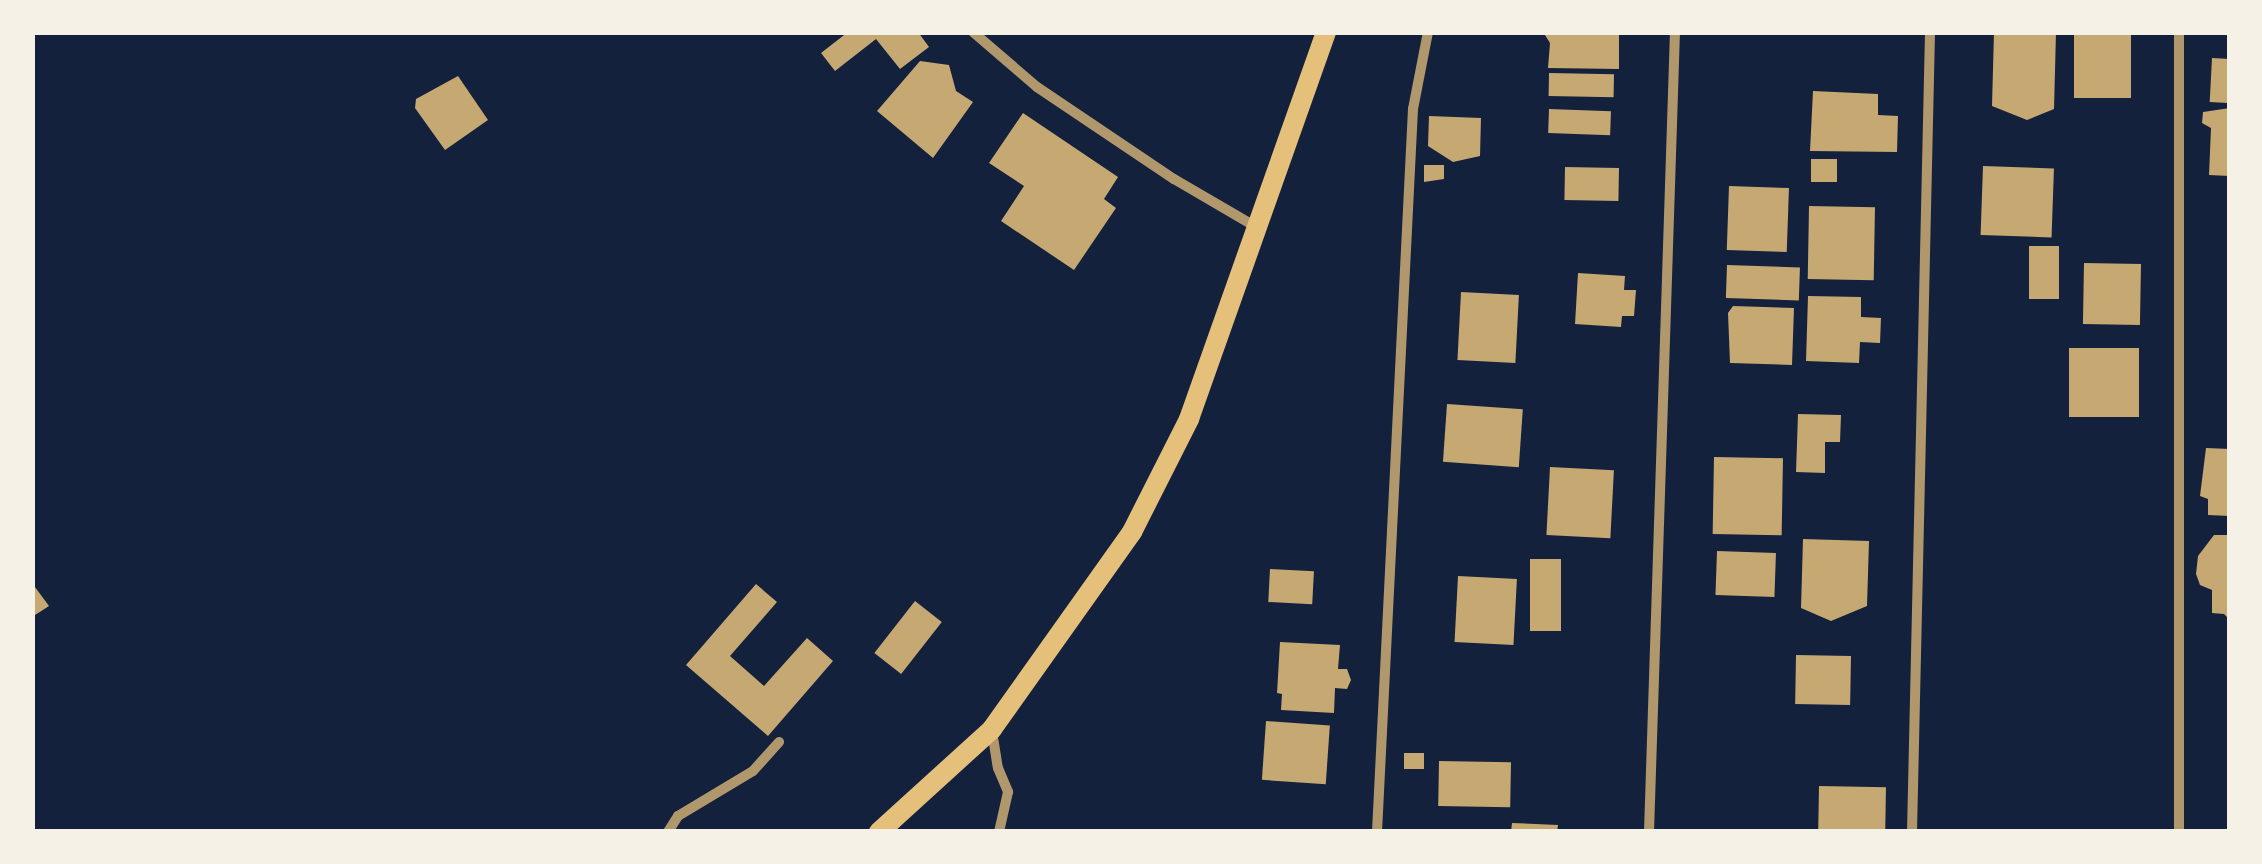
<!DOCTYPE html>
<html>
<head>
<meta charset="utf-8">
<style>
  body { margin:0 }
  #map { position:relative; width:2262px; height:864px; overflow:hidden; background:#14213d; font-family:"Nunito Sans",sans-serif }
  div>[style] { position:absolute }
  .building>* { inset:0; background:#c6a872; transform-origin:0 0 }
  .minor>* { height:10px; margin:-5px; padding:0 5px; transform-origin:5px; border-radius:5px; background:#b1986c }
  .secondary>* { height:20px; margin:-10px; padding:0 10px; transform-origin:10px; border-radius:10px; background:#e5c07b }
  span { translate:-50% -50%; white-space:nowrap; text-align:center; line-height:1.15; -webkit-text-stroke:8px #f6f1e7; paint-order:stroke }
  .frame { position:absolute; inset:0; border:35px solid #f6f1e7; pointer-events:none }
</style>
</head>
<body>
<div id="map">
  <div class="building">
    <div style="clip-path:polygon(848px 32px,918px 32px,929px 47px,900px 69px,876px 39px,835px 71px,821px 53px)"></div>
    <div style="clip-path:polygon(1543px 32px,1619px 32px,1619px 69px,1548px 68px,1550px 43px)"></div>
    <div style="clip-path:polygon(1994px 32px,2056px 32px,2054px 109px,2027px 120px,1992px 106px)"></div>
    <div style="left:2074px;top:32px;width:57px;height:66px"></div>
    <div style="left:2212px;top:58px;width:18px;height:44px;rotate:3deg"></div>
    <div style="clip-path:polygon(920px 61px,949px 65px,956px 91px,973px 102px,933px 158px,877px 111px)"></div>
    <div style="left:1549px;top:73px;width:65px;height:23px;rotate:1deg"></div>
    <div style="clip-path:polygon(458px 76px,488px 120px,445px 150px,415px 108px,416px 99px)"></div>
    <div style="clip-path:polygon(1813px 91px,1878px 94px,1878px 115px,1898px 116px,1897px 152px,1810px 151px)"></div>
    <div style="clip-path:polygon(2230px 108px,2230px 176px,2209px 175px,2211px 128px,2202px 123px,2203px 112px)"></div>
    <div style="left:1549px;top:109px;width:62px;height:24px;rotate:2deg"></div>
    <div style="clip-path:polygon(1023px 113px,1118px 177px,1104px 199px,1116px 208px,1074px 270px,1001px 221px,1024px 186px,989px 163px)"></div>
    <div style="clip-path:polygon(1429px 116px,1481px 118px,1480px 156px,1453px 162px,1428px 146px)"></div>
    <div style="left:1811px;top:159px;width:26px;height:23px"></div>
    <div style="clip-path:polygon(1424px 165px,1444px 165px,1444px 179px,1424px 182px)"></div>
    <div style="left:1983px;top:166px;width:71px;height:69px;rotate:2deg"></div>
    <div style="left:1565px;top:167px;width:54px;height:33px;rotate:1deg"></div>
    <div style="left:1729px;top:186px;width:60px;height:64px;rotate:2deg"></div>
    <div style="left:1809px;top:206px;width:66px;height:73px;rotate:1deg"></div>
    <div style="left:2029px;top:246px;width:30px;height:53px"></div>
    <div style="left:2084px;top:263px;width:57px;height:61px;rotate:1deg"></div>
    <div style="left:1727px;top:265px;width:73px;height:33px;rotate:2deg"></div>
    <div style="clip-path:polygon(1578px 273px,1625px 276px,1624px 290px,1636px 290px,1634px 316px,1622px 316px,1621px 327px,1575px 324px)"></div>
    <div style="left:1461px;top:292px;width:58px;height:68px;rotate:3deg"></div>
    <div style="clip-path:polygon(1808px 296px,1861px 297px,1861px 317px,1881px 318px,1880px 343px,1860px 342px,1859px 363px,1806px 361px)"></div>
    <div style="clip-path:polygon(1733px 306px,1794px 308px,1792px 365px,1730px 363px,1728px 313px)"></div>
    <div style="left:2069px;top:348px;width:70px;height:69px"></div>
    <div style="left:1447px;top:404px;width:76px;height:58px;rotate:4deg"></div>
    <div style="clip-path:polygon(1798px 414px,1841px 415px,1840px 442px,1825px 442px,1825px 473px,1796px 472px)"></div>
    <div style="clip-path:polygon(2206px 448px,2230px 449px,2230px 516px,2208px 515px,2208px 499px,2200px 496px)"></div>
    <div style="left:1714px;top:457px;width:69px;height:77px;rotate:1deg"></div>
    <div style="left:1550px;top:467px;width:64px;height:68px;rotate:3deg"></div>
    <div style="clip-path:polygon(2214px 535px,2230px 535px,2230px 620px,2224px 614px,2212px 613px,2212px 590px,2200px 585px,2196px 574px,2198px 556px)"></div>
    <div style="clip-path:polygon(1803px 539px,1869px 541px,1867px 606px,1831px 621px,1801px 608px)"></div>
    <div style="left:1717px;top:551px;width:59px;height:44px;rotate:2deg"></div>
    <div style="left:1530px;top:559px;width:31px;height:72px"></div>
    <div style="left:1270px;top:569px;width:44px;height:33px;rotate:3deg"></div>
    <div style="left:1458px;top:576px;width:59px;height:66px;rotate:3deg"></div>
    <div style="clip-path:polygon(32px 583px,49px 606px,32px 617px)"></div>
    <div style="clip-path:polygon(756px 584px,777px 602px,730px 656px,764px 686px,807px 638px,833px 661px,768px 736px,686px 665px)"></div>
    <div style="left:915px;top:601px;width:34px;height:66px;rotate:38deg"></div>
    <div style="clip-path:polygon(1280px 642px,1340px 645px,1338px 669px,1347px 669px,1351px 680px,1347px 689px,1335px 688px,1334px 713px,1281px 710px,1282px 694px,1277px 693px)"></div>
    <div style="left:1796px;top:655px;width:55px;height:49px;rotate:1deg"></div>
    <div style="left:1266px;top:721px;width:64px;height:59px;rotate:4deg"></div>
    <div style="left:1404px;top:753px;width:20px;height:16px"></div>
    <div style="left:1439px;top:761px;width:72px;height:45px;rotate:1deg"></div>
    <div style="left:1819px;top:786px;width:67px;height:46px;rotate:1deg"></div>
    <div style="clip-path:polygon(1512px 823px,1558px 825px,1557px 832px,1511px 832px)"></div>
  </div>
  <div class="minor">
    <div style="left:973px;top:32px;width:84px;rotate:40.7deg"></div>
    <div style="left:1037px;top:87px;width:165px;rotate:33.9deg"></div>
    <div style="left:1174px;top:179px;width:95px;rotate:30.3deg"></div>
    <div style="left:992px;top:731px;width:37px;rotate:81deg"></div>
    <div style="left:998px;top:768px;width:26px;rotate:67deg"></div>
    <div style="left:1008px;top:792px;width:41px;rotate:102.7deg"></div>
    <div style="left:668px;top:832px;width:19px;rotate:-58deg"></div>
    <div style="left:678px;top:816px;width:87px;rotate:-31deg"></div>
    <div style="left:753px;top:771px;width:39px;rotate:-48deg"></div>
    <div style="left:1377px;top:832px;width:724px;rotate:-87.15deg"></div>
    <div style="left:1413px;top:109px;width:78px;rotate:-79deg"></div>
    <div style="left:1649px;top:832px;width:800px;rotate:-88.14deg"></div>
    <div style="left:1912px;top:832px;width:800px;rotate:-88.71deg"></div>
    <div style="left:2179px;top:832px;width:800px;rotate:-90deg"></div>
  </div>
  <div class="secondary">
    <div style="left:879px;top:832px;width:153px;rotate:-42.3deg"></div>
    <div style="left:992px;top:729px;width:242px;rotate:-54.6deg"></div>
    <div style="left:1132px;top:532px;width:127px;rotate:-63.2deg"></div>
    <div style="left:1189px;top:419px;width:411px;rotate:-70.5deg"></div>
  </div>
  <div class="frame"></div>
</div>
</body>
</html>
